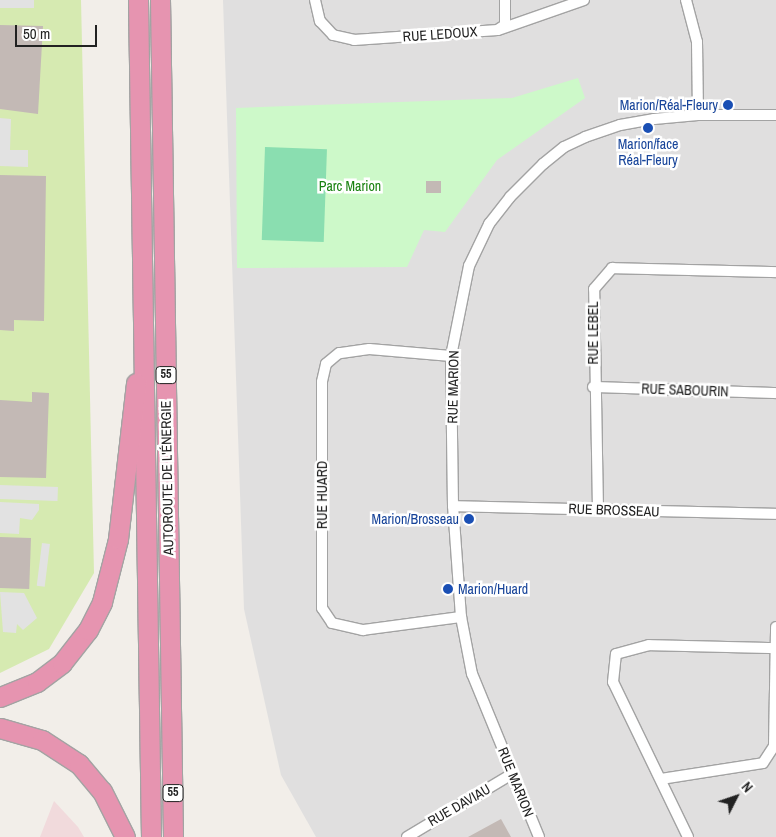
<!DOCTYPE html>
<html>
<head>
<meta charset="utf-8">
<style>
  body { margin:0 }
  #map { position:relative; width:776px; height:837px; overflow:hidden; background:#f2eee9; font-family:"Archivo Narrow",sans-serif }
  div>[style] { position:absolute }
  .residential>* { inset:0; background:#e0dfdf }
  .commercial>* { inset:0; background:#f1dadc }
  .grass>* { inset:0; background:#d6eab1 }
  .park>* { inset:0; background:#cdf9c9 }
  .pitch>* { inset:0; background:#8adeb0; transform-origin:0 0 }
  .parking>* { inset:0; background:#e2e2e2; transform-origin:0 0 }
  .building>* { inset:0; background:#c3b9b5; transform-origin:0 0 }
  .roads { filter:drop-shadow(1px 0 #a3a3a3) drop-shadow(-1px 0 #a3a3a3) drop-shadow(0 1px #a3a3a3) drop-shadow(0 -1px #a3a3a3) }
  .street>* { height:10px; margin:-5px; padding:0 5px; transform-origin:5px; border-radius:5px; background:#fff }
  .highway>* { height:19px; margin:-9.5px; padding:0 9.5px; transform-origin:9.5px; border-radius:9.5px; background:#e694b0 }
  .dots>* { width:14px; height:14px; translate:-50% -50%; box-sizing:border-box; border:2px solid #fff; border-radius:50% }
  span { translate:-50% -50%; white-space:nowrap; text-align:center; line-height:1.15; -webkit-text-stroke:5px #fff; paint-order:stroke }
  .shield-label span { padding:1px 4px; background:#fff; border:1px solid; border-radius:4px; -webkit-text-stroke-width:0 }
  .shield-label { font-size:12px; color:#222; font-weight:700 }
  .street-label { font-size:14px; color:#222 }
  .transit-label { font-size:14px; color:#164399 }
  .right { translate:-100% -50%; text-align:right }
  .left { translate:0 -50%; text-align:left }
  .park-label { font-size:14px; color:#18810f }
  .north { position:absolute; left:711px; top:772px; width:50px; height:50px; -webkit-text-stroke:4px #fff; paint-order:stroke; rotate:49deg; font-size:14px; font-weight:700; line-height:20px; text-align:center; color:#222 }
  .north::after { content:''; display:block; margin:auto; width:18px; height:22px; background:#222; clip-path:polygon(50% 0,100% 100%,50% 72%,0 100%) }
  .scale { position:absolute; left:15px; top:25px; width:82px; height:22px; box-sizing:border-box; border:2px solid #222; border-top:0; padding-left:6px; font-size:15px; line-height:18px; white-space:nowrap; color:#222; -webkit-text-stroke:4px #fff; paint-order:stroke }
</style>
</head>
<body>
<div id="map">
  <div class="residential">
    <div style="clip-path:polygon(223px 0,776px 0,776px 837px,316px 837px,281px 775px,244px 609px)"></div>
  </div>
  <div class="commercial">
    <div style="clip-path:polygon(54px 801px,78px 827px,84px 837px,40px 837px)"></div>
  </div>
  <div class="grass">
    <div style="clip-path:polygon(0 0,81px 0,94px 573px,49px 649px,0 673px)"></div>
  </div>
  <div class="park">
    <div style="clip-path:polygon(578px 78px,585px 98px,497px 160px,445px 232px,424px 230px,407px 267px,237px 268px,236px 108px,512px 98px)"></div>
  </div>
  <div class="pitch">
    <div style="left:265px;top:147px;width:62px;height:93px;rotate:2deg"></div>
  </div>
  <div class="parking">
    <div style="left:0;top:0;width:34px;height:8px"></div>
    <div style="clip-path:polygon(0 118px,11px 119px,10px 150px,28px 150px,28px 167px,0 166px)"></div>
    <div style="left:0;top:485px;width:58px;height:14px;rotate:2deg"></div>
    <div style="clip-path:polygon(0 502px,39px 504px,39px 510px,32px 520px,20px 518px,19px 534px,0 533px)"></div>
    <div style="left:42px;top:543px;width:8px;height:43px;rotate:7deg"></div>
    <div style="clip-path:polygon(0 592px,24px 593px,37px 618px,23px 630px,17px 624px,16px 633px,3px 632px)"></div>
  </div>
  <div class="building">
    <div style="clip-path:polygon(0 25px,43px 26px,38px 114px,0 109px)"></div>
    <div style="clip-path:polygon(0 175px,46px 176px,44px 321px,14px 320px,14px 331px,0 330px)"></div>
    <div style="left:426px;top:181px;width:15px;height:12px"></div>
    <div style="clip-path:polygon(32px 392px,49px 393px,46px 478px,0 477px,0 400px,32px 402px)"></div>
    <div style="left:0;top:537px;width:31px;height:51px;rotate:2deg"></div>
    <div style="clip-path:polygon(501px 819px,511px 837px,468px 837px)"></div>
  </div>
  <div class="roads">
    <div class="street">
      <div style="left:315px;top:0;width:22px;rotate:77deg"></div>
      <div style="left:320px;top:21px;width:19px;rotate:47deg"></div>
      <div style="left:333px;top:35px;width:22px;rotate:13deg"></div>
      <div style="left:354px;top:40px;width:144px;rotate:-4deg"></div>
      <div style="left:498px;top:30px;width:91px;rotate:-19.2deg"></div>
      <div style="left:686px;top:0;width:43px;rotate:75.3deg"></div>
      <div style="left:697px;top:42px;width:73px;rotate:89.2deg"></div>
      <div style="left:499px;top:29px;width:7px;rotate:-34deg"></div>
      <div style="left:505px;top:25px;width:25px;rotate:-90deg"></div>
      <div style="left:451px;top:356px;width:82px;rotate:-175.1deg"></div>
      <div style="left:369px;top:349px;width:30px;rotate:172deg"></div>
      <div style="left:339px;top:353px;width:17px;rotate:140deg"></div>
      <div style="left:326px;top:364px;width:18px;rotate:103deg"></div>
      <div style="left:322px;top:382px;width:226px;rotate:90deg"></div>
      <div style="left:322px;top:608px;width:18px;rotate:56deg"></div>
      <div style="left:332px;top:623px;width:32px;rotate:13deg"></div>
      <div style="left:363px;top:630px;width:99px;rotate:-7.6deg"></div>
      <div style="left:593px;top:387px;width:183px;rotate:1.9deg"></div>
      <div style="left:453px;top:506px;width:323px;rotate:1.4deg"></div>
      <div style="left:598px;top:510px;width:221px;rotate:-91deg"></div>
      <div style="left:594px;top:289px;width:28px;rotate:-49deg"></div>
      <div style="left:612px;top:268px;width:164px;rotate:1.4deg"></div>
      <div style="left:661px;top:779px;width:103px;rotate:-8.9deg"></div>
      <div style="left:763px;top:763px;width:20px;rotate:-57deg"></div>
      <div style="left:774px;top:746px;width:119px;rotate:-89deg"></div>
      <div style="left:407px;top:837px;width:122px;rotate:-31deg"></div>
      <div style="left:539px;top:837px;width:176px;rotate:-112.3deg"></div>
      <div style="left:472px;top:674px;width:58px;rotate:-100.9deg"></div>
      <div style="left:461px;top:617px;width:111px;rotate:-94.1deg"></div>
      <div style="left:453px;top:506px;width:150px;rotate:-90.8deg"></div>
      <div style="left:451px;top:356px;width:92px;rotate:-78.7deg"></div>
      <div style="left:469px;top:266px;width:47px;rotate:-64.5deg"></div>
      <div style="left:489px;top:224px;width:34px;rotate:-52deg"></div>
      <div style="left:510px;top:197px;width:47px;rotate:-45deg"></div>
      <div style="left:543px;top:164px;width:27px;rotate:-39deg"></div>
      <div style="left:564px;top:147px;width:23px;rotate:-25deg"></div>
      <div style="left:585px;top:137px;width:37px;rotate:-19deg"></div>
      <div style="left:620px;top:125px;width:35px;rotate:-10deg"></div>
      <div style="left:654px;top:119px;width:44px;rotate:-5.2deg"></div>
      <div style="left:698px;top:115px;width:78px"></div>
      <div style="left:688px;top:837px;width:172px;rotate:-115.8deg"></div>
      <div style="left:613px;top:682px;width:28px;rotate:-84deg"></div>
      <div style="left:616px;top:654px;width:34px;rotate:-15deg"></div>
      <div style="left:649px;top:645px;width:125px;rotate:1.4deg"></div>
    </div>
    <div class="highway">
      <div style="left:138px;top:0;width:837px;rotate:89.11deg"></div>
      <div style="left:160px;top:0;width:837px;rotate:89.11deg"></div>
      <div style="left:0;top:697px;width:40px;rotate:-22deg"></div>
      <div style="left:37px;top:682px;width:31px;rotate:-37deg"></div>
      <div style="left:62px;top:663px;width:42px;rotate:-51.8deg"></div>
      <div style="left:88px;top:630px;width:31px;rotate:-63deg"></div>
      <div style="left:102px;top:602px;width:65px;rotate:-75.7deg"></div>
      <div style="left:118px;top:539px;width:157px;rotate:-83.4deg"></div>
      <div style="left:0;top:728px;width:44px;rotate:15.9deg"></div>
      <div style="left:42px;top:740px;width:44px;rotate:33deg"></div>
      <div style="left:79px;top:764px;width:35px;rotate:50deg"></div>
      <div style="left:102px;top:791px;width:51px;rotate:63.4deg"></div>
    </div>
  </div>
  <div class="dots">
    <div style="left:728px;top:105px;background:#1a4fb4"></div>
    <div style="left:648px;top:128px;background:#1a4fb4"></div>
    <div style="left:469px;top:519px;background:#1a4fb4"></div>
    <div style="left:448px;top:589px;background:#1a4fb4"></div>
  </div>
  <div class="shield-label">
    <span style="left:166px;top:375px">55</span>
    <span style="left:173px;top:793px">55</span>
  </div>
  <div class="street-label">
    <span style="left:440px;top:34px;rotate:-4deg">RUE LEDOUX</span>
    <span style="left:593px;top:333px;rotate:-90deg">RUE LEBEL</span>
    <span style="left:453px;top:387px;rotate:-89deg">RUE MARION</span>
    <span style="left:685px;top:390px;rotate:2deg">RUE SABOURIN</span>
    <span style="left:167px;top:478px;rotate:-91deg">AUTOROUTE DE L'ÉNERGIE</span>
    <span style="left:322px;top:495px;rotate:-90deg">RUE HUARD</span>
    <span style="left:614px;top:510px;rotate:2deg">RUE BROSSEAU</span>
    <span style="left:516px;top:782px;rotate:68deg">RUE MARION</span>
    <span style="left:459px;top:805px;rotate:-30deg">RUE DAVIAU</span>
  </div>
  <div class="transit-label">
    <span class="right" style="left:718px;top:105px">Marion/Réal-Fleury</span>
    <span style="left:648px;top:152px">Marion/face<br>Réal-Fleury</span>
    <span class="right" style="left:459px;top:519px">Marion/Brosseau</span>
    <span class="left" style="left:458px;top:589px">Marion/Huard</span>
  </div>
  <div class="park-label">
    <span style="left:350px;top:186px">Parc Marion</span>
  </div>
  <div class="north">N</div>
  <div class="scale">50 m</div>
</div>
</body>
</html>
